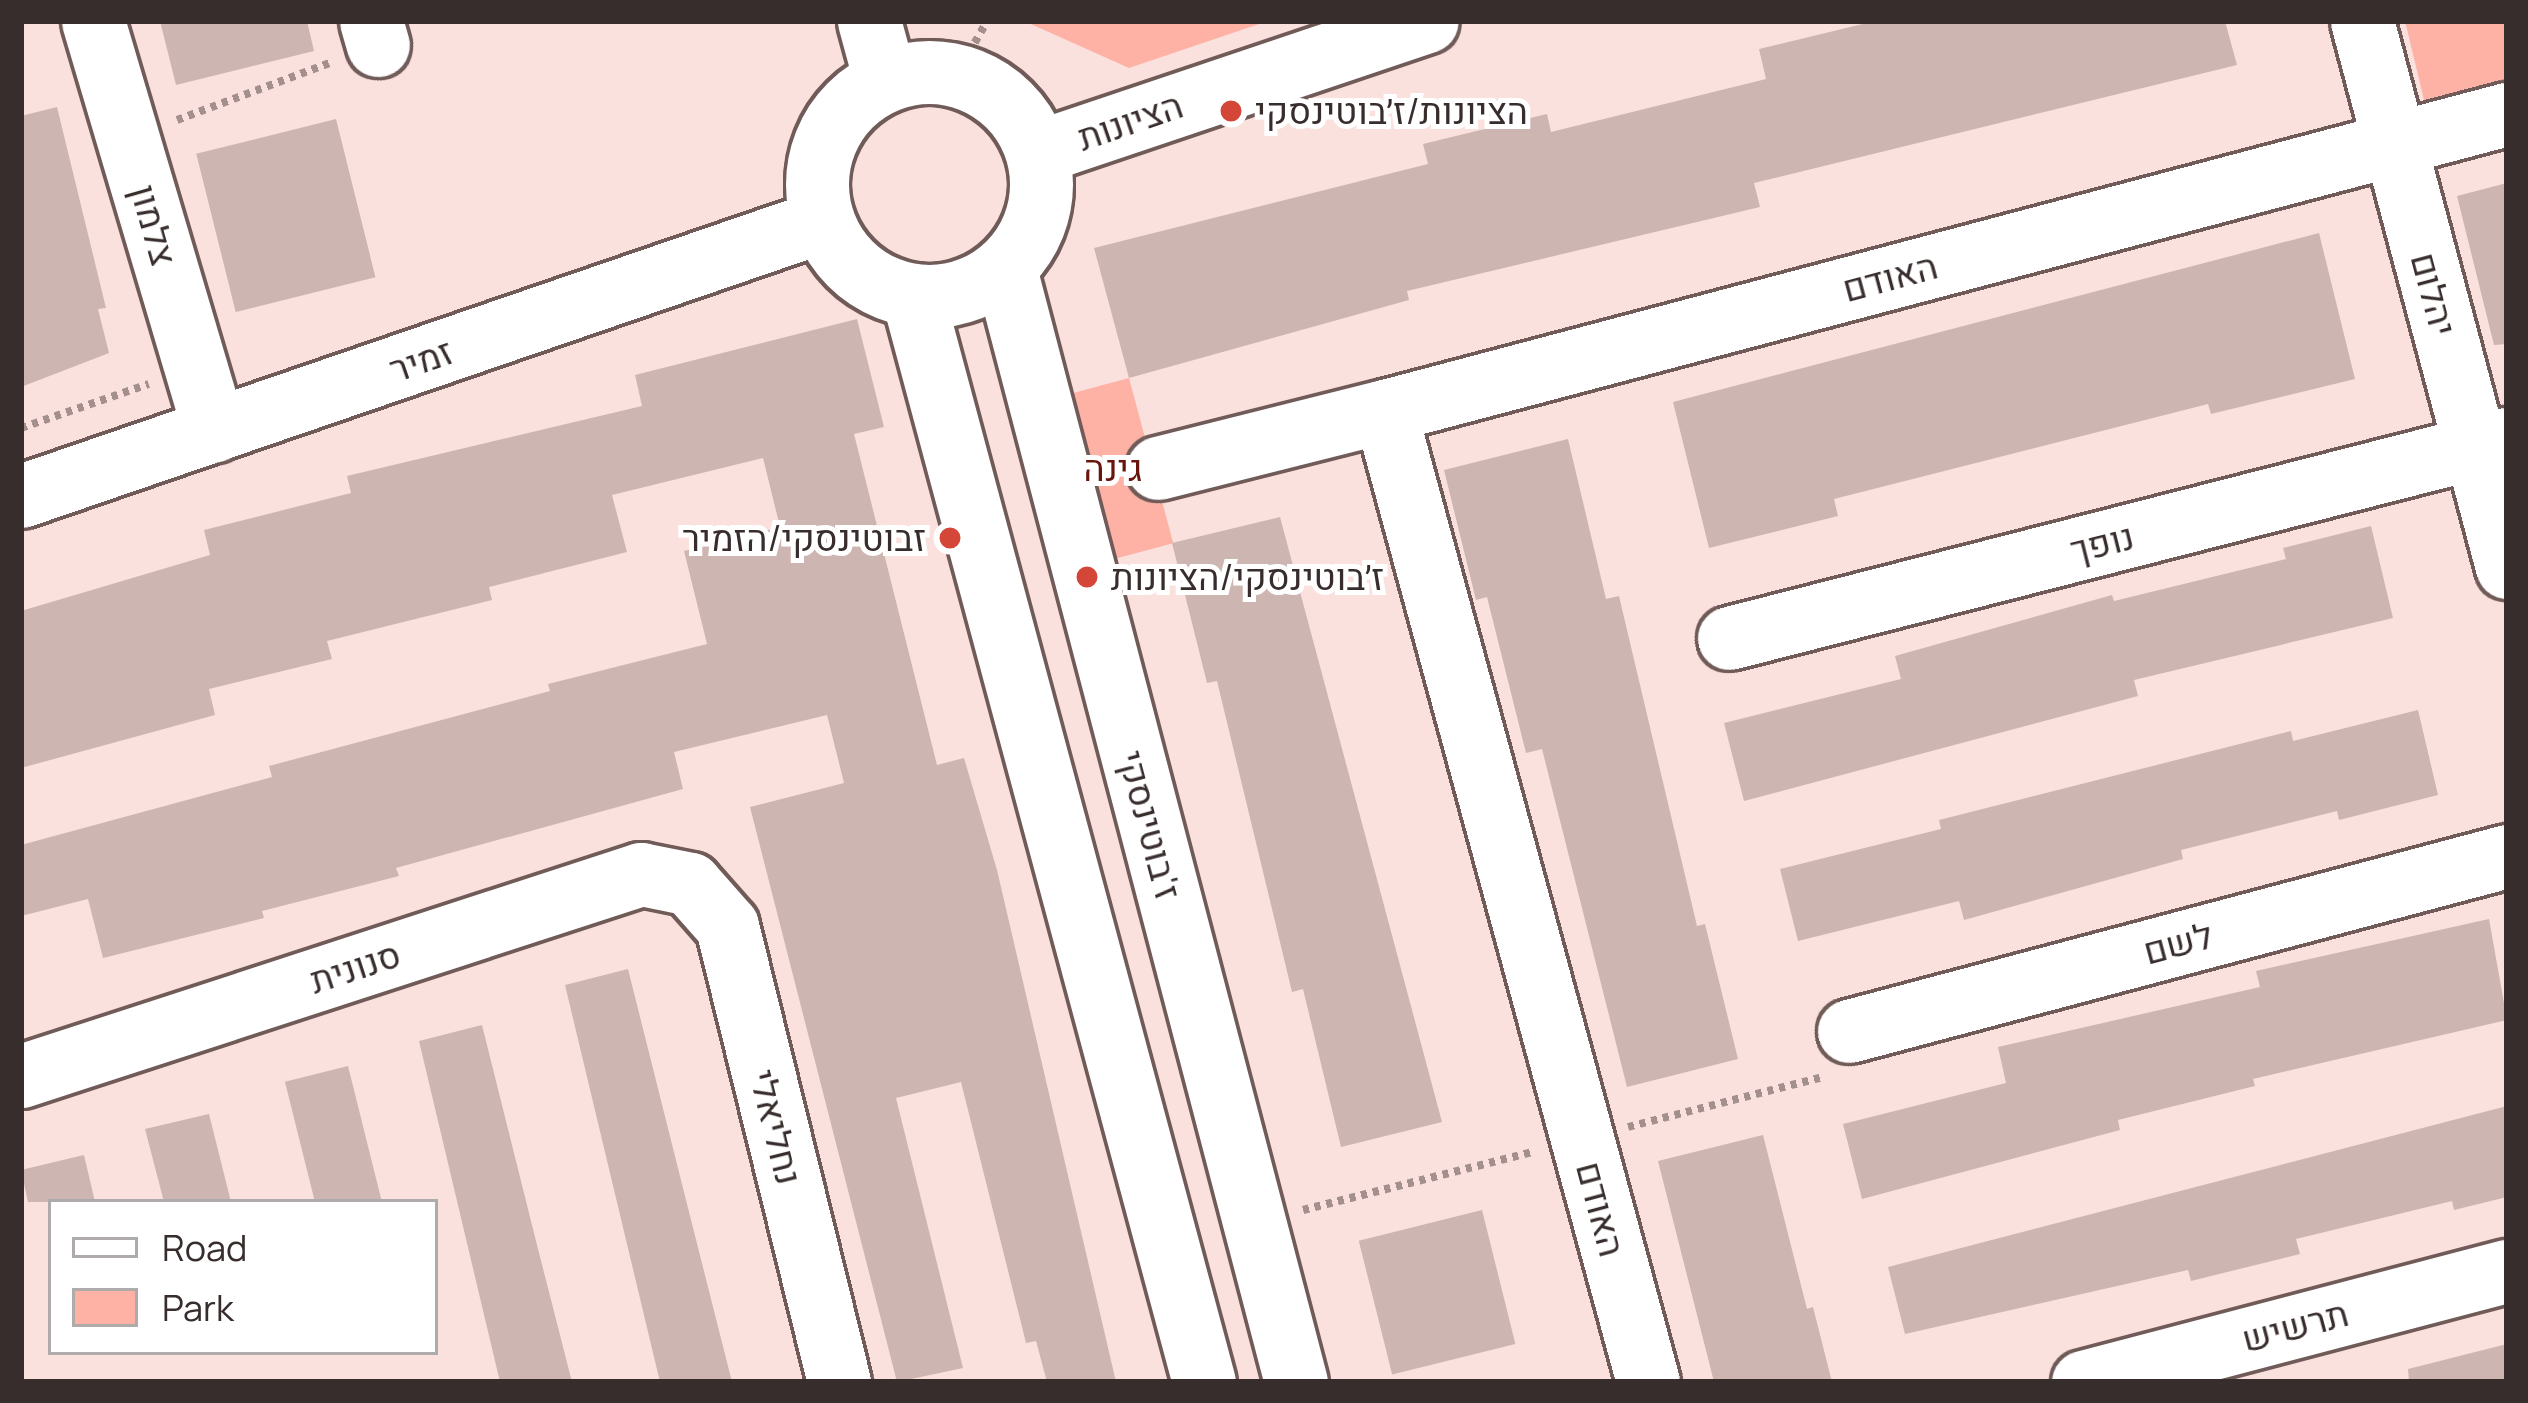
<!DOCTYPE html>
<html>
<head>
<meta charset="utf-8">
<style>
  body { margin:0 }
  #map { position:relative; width:2528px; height:1403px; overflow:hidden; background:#fae1dd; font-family:Manrope,Heebo,sans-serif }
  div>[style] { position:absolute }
  .green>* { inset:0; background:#feb2a6; transform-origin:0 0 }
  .building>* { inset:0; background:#cdb5b1; transform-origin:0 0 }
  .path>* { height:8px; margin-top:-4px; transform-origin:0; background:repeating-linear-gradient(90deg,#a3908e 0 6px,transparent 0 12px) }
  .roads { filter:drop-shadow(3px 0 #705b58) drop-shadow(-3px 0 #705b58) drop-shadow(0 3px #705b58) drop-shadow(0 -3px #705b58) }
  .minor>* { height:63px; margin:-31.5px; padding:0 31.5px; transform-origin:31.5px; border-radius:31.5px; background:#fff }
  .minor>.ring { margin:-31.5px; padding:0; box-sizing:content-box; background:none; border:63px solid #fff; border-radius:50% }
  .dots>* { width:33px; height:33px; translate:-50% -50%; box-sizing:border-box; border:6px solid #fff; border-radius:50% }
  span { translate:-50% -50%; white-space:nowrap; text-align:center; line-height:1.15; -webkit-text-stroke:10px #fff; paint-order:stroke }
  .poi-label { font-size:36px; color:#372d2c }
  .left { translate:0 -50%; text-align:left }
  .right { translate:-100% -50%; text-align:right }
  .street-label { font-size:36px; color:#372d2c }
  .park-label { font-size:36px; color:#69150e }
  .frame { position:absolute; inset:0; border:24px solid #372d2c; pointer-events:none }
  .legend { position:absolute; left:48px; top:1199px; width:390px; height:156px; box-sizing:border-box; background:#fff; border:3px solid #afabab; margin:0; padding:15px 21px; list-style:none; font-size:36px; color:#372d2c }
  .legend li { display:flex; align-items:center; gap:24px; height:60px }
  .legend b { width:60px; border:3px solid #afabab }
</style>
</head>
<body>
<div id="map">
  <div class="green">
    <div style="clip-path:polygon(1024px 21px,1268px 21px,1129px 68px)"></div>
    <div style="clip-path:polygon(2405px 21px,2507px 21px,2507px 84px,2425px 104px)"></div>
    <div style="left:1129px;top:378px;width:171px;height:76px;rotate:75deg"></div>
  </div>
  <div class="building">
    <div style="clip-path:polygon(160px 21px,307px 21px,314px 51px,176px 85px)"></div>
    <div style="clip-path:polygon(1875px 21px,2225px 21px,2237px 65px,1754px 183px,1760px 207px,1407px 291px,1409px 300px,1129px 378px,1094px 248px,1428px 164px,1423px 144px,1547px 114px,1551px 132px,1766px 79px,1759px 49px)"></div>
    <div style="clip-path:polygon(57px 107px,106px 308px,98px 309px,109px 353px,21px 387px,21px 116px)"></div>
    <div style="left:336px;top:119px;width:163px;height:144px;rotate:76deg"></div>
    <div style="clip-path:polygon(2507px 183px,2507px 344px,2494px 345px,2457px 196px)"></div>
    <div style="clip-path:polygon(2319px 233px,2355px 379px,2211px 414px,2208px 404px,1834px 499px,1838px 516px,1709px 548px,1673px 402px)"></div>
    <div style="clip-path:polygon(857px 319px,884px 427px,854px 434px,937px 765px,964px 758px,997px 870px,1116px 1382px,1047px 1382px,1036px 1341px,1026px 1343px,961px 1082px,896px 1098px,963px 1368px,897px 1382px,750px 807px,844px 783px,827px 715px,674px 752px,683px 789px,396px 868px,399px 876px,262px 911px,264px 918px,103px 958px,88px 899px,21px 916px,21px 845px,272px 777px,269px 766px,550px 691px,548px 684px,707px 644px,684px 551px,780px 527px,763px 458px,612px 495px,627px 552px,489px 587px,492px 600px,327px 641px,332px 659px,209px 689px,215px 715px,21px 768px,21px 611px,210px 555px,204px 530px,351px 493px,347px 476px,642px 406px,635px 375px)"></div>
    <div style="clip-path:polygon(1568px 439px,1606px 599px,1619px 596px,1697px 926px,1705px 924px,1738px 1059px,1627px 1087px,1542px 749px,1526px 753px,1487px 597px,1476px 600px,1444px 470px)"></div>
    <div style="clip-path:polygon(1280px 517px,1442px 1122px,1341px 1147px,1303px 989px,1292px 992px,1217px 681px,1207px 683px,1172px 543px)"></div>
    <div style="clip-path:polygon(2371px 526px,2393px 618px,2134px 680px,2138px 696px,1744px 801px,1724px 723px,1901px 679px,1895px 656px,2112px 595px,2114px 601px,2286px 559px,2283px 548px)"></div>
    <div style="clip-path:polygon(2418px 710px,2438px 795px,2339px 820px,2337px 811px,2181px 850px,2183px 859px,1964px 920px,1959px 901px,1798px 941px,1780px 869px,1941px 829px,1939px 820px,2291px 731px,2293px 741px)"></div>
    <div style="clip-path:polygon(2489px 919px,2507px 1020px,2253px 1079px,2255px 1086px,2118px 1120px,2120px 1130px,1862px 1199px,1843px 1124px,2006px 1083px,1998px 1047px,2260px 987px,2256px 971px)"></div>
    <div style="clip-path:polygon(628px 969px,687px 1204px,732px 1382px,660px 1382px,565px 985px)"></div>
    <div style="clip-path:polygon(482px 1025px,537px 1245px,572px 1382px,500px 1382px,419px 1041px)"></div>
    <div style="left:348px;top:1066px;width:140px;height:65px;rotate:76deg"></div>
    <div style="clip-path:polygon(2507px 1106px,2507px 1197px,2454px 1210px,2452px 1201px,2296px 1239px,2300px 1254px,2191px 1281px,2188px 1270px,1905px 1334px,1888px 1267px)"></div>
    <div style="clip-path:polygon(209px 1114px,231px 1202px,164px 1202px,145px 1129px)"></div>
    <div style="clip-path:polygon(1763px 1135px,1807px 1309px,1813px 1307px,1832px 1382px,1714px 1382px,1658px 1161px)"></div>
    <div style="clip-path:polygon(84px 1155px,95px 1202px,28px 1202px,21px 1170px)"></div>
    <div style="left:1482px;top:1210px;width:138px;height:127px;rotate:76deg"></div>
    <div style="clip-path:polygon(2507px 1344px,2507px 1382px,2409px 1382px,2408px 1369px)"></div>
  </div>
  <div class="path">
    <div style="left:957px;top:74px;width:61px;rotate:-60.5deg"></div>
    <div style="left:177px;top:120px;width:165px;rotate:-20.5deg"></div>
    <div style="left:21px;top:428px;width:135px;rotate:-19deg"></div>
    <div style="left:1628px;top:1127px;width:201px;rotate:-14.4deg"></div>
    <div style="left:1303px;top:1210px;width:236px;rotate:-14.2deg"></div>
  </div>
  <div class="roads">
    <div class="minor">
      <div style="left:93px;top:21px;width:427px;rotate:73.5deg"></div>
      <div style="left:371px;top:21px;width:25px;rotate:74deg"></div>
      <div style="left:869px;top:21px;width:61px;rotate:74.8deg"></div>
      <div style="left:2362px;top:21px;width:565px;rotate:75.13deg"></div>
      <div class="ring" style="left:817px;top:72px;width:161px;height:161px"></div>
      <div style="left:1038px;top:152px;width:410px;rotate:-18.6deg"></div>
      <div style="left:1005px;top:269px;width:1150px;rotate:75.35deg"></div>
      <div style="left:913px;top:297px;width:1123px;rotate:74.99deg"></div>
      <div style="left:1158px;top:468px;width:234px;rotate:-14.1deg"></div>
      <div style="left:21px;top:496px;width:844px;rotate:-18.95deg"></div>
      <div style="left:1729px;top:638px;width:803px;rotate:-14.35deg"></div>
      <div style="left:1849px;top:1031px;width:681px;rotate:-14.89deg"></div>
      <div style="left:21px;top:1076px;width:652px;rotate:-18.05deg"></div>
      <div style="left:641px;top:874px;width:50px;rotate:11.5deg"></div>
      <div style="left:690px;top:884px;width:56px;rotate:48.6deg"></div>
      <div style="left:727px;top:926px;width:470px;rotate:76.2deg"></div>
      <div style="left:1648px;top:1382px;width:1006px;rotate:-105.16deg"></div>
      <div style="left:1385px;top:411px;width:1161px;rotate:-14.83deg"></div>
      <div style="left:2083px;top:1382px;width:438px;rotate:-14.7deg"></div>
    </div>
  </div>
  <div class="dots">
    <div style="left:1231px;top:111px;background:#d44738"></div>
    <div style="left:950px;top:538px;background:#d44738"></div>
    <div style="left:1087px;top:577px;background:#d44738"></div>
  </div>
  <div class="poi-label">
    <span class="left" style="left:1255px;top:111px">הציונות/ז׳בוטינסקי</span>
    <span class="right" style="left:926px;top:538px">זבוטינסקי/הזמיר</span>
    <span class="left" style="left:1111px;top:577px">ז׳בוטינסקי/הציונות</span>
  </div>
  <div class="street-label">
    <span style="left:1130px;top:121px;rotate:-19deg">הציונות</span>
    <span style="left:154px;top:225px;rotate:74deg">צלמון</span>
    <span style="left:1890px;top:277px;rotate:-15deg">האודם</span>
    <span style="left:2434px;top:294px;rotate:75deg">יהלום</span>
    <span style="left:421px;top:360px;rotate:-19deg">זמיר</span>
    <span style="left:2102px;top:543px;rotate:-14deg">נופך</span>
    <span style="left:1150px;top:825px;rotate:75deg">ז'בוטינסקי</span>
    <span style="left:2178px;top:943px;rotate:-15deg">לשם</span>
    <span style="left:355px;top:967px;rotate:-18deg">סנונית</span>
    <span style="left:776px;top:1127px;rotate:76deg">נחליאלי</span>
    <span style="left:1601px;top:1209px;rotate:75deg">האודם</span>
    <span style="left:2295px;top:1326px;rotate:-15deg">תרשיש</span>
  </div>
  <div class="park-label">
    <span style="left:1113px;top:468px">גינה</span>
  </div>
  <div class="frame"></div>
  <ul class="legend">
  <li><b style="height:15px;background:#fff"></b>Road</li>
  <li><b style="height:33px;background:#feb2a6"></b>Park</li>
  </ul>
</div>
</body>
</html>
